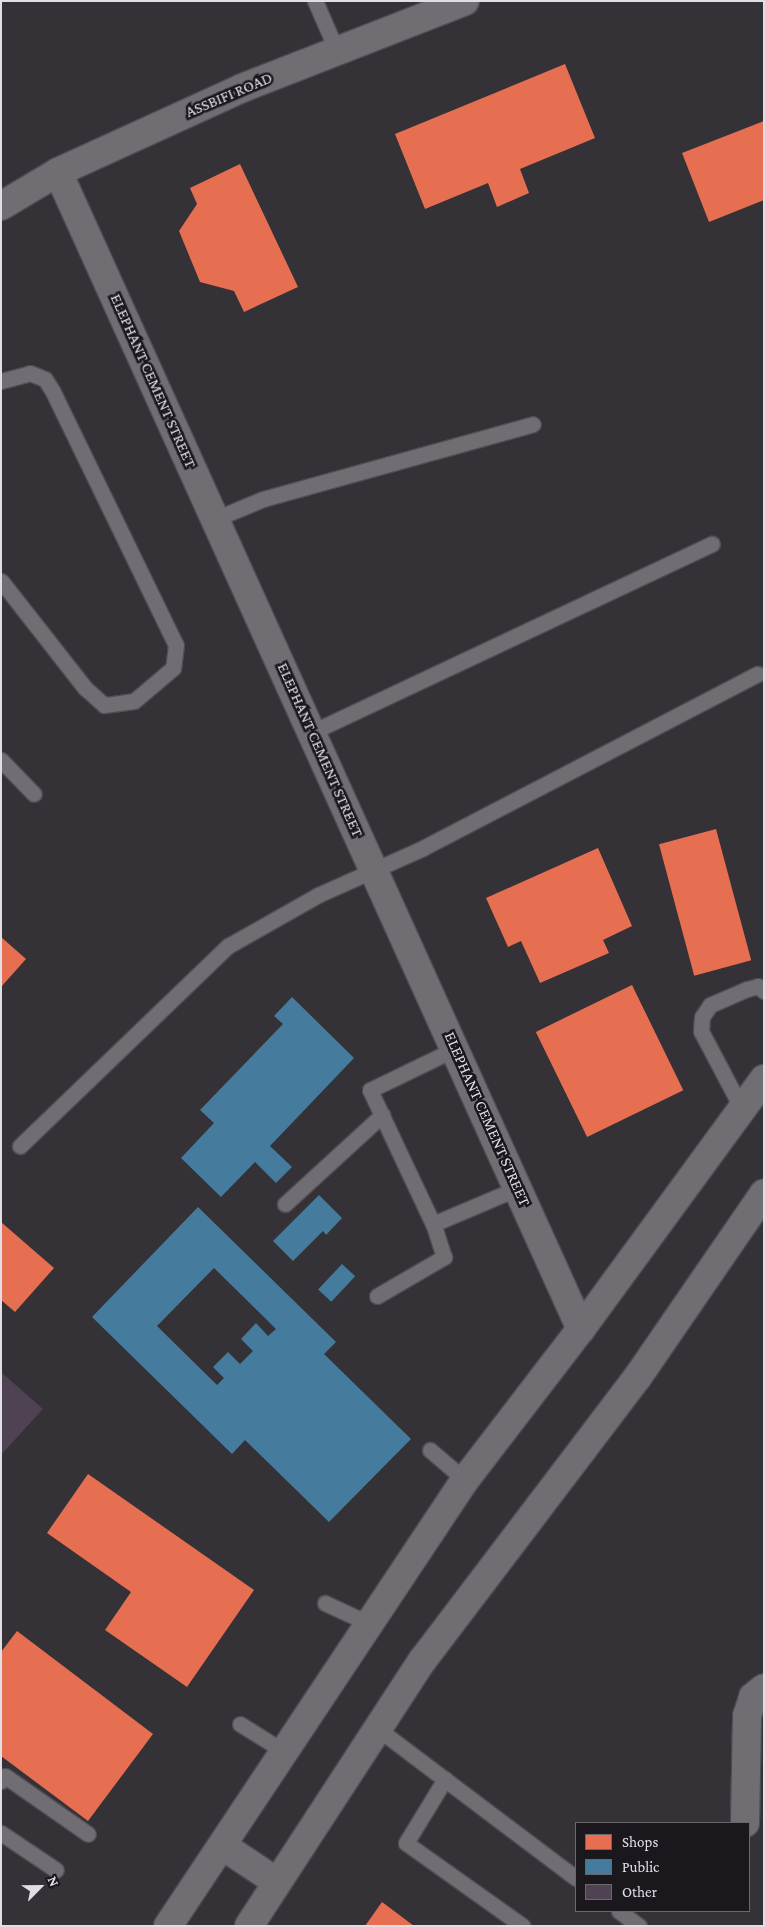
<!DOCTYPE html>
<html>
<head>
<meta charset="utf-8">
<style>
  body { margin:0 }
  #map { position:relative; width:765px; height:1927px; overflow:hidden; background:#343137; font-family:"Crimson Pro",serif }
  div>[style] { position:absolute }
  .shops>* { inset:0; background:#e76f51; transform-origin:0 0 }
  .public>* { inset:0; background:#457b9d; transform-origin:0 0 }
  .building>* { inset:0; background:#4f4252 }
  .roads { filter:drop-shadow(1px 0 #4f4d53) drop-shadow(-1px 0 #4f4d53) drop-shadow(0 1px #4f4d53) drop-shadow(0 -1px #4f4d53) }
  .lane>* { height:15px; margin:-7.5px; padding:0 7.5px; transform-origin:7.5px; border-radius:7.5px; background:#706d73 }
  .street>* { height:28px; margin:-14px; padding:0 14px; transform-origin:14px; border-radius:14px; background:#706d73 }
  .secondary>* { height:28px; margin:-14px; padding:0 14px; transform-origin:14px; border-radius:14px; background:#706d73 }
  span { translate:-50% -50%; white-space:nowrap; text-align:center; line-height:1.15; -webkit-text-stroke:5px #1a171d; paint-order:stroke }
  .street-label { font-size:16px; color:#e1dee6 }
  .frame { position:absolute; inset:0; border:2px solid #e1dee6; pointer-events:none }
  .legend { position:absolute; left:575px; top:1822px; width:175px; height:90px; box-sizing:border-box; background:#1a171d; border:1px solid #6a676d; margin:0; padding:6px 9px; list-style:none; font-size:15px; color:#e1dee6 }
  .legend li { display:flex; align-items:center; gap:10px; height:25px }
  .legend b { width:25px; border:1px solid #6a676d }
  .north { position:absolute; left:15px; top:1862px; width:50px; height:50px; -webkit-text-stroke:4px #1a171d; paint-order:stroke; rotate:67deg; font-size:14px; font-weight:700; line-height:20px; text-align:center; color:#e1dee6 }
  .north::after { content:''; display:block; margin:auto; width:18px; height:22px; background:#e1dee6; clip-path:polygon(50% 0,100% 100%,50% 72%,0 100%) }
</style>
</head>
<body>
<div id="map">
  <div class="shops">
    <div style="clip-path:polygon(565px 64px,595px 138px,520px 169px,529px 193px,497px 207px,488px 183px,425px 209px,395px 134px)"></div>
    <div style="clip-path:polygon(764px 121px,764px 200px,709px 222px,682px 153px)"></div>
    <div style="clip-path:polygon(240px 164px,298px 287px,244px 312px,234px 291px,200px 282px,179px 231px,197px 204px,190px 188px)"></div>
    <div style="left:716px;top:829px;width:136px;height:59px;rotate:75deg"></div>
    <div style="clip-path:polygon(598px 848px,632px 926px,603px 940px,609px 953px,540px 983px,521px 941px,508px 947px,486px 898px)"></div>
    <div style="clip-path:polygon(1px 937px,26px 959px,1px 987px)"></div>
    <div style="left:632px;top:985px;width:117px;height:107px;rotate:64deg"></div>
    <div style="clip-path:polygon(1px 1222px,54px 1268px,15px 1312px,1px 1300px)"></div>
    <div style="clip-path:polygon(88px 1474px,254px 1590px,187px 1687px,105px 1630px,131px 1592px,47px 1533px)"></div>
    <div style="clip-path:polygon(17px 1631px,153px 1734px,88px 1821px,1px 1756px,1px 1652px)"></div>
    <div style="clip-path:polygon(382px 1902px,414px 1926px,365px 1926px)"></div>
  </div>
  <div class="public">
    <div style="clip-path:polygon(292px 997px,354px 1058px,270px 1146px,292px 1167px,276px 1183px,255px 1162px,221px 1197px,181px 1158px,214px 1123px,200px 1110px,283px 1024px,274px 1016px)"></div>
    <div style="clip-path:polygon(319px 1195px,342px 1218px,326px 1235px,323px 1231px,293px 1261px,273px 1241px)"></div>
    <div style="clip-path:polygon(evenodd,198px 1207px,336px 1342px,324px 1354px,411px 1439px,329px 1522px,245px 1440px,232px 1454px,92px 1317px,198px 1207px,214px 1268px,276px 1329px,268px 1336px,256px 1323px,241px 1339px,253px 1351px,240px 1364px,228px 1352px,213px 1367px,224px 1378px,217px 1385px,157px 1326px,214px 1268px)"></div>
    <div style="left:342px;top:1264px;width:18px;height:35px;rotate:43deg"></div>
  </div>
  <div class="building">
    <div style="clip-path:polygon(1px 1372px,43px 1409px,1px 1455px)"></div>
  </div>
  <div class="roads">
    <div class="lane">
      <div style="left:315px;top:1px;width:55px;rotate:66.3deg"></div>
      <div style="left:1px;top:381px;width:30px;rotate:-15deg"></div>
      <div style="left:30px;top:373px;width:16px;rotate:22deg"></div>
      <div style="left:45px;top:379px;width:15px;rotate:58deg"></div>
      <div style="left:53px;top:392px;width:281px;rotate:64.1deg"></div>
      <div style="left:176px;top:645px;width:23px;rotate:97deg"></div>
      <div style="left:173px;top:668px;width:51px;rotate:139.8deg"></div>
      <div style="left:134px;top:701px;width:30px;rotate:172deg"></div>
      <div style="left:104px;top:705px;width:25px;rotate:-138deg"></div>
      <div style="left:85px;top:688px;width:136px;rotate:-128.1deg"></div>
      <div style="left:215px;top:519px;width:52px;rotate:-22.6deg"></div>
      <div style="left:263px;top:499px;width:280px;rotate:-15.5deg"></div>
      <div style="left:312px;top:732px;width:442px;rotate:-25.2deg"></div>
      <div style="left:1px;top:760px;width:47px;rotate:45.9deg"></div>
      <div style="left:741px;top:1107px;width:86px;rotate:-117.8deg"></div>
      <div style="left:701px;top:1031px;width:14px;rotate:-86deg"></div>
      <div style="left:702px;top:1017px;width:14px;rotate:-56deg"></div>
      <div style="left:710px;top:1005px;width:40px;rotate:-23.4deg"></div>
      <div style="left:747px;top:989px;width:11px;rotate:-15deg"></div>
      <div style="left:758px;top:986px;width:8px;rotate:40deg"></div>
      <div style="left:20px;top:1146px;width:289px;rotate:-43.9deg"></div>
      <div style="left:228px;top:946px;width:103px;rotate:-29.5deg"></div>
      <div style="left:318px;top:895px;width:115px;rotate:-24.1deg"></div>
      <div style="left:423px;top:848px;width:377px;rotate:-27.5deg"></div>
      <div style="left:285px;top:1204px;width:132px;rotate:-42.5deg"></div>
      <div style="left:433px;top:1224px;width:92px;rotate:-23deg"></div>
      <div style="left:377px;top:1296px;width:78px;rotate:-30.2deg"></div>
      <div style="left:444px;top:1257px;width:35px;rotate:-108deg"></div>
      <div style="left:433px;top:1224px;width:148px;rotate:-115.2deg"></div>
      <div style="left:370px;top:1090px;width:94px;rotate:-25.8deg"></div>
      <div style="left:430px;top:1450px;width:46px;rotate:40.6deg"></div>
      <div style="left:325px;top:1603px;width:47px;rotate:24.9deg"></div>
      <div style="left:240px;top:1724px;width:53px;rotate:31.9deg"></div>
      <div style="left:378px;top:1729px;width:248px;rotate:37deg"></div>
      <div style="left:445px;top:1779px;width:75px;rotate:121.4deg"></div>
      <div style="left:406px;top:1843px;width:143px;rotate:35.4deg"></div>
      <div style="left:1px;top:1781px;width:6px;rotate:-51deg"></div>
      <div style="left:5px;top:1776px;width:101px;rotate:34.9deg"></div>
      <div style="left:1px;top:1833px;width:66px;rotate:33.9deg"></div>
      <div style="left:619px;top:1911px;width:25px;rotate:37deg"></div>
    </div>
    <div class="street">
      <div style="left:58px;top:172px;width:1270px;rotate:65.68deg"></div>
      <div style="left:1px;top:206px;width:66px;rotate:-30.8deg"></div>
      <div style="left:58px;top:172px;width:202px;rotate:-24.5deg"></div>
      <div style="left:242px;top:88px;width:239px;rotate:-21.3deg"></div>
      <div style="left:745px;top:1823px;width:107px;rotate:-88.9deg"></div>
      <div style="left:747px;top:1716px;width:20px;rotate:-72deg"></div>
      <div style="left:753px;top:1697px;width:14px;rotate:-39deg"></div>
    </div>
    <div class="secondary">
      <div style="left:223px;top:1846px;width:65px;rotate:33.7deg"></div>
      <div style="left:168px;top:1926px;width:536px;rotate:-56.34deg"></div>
      <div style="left:465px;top:1480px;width:190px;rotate:-52.5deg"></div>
      <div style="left:581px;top:1329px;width:310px;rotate:-53.8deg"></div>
      <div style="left:249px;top:1926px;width:316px;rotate:-56.9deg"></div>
      <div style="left:422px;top:1661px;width:355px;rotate:-52.8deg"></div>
      <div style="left:637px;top:1378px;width:224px;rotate:-55.5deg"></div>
    </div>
  </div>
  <div class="street-label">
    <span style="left:229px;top:95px;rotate:-23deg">ASSBIFI ROAD</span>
    <span style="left:153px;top:381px;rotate:66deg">ELEPHANT CEMENT STREET</span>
    <span style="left:320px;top:750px;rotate:66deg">ELEPHANT CEMENT STREET</span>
    <span style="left:487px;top:1119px;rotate:66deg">ELEPHANT CEMENT STREET</span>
  </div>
  <div class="frame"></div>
  <ul class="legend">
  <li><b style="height:14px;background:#e76f51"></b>Shops</li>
  <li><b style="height:14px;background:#457b9d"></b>Public</li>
  <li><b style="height:14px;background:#4f4252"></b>Other</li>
  </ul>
  <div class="north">N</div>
</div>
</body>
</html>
